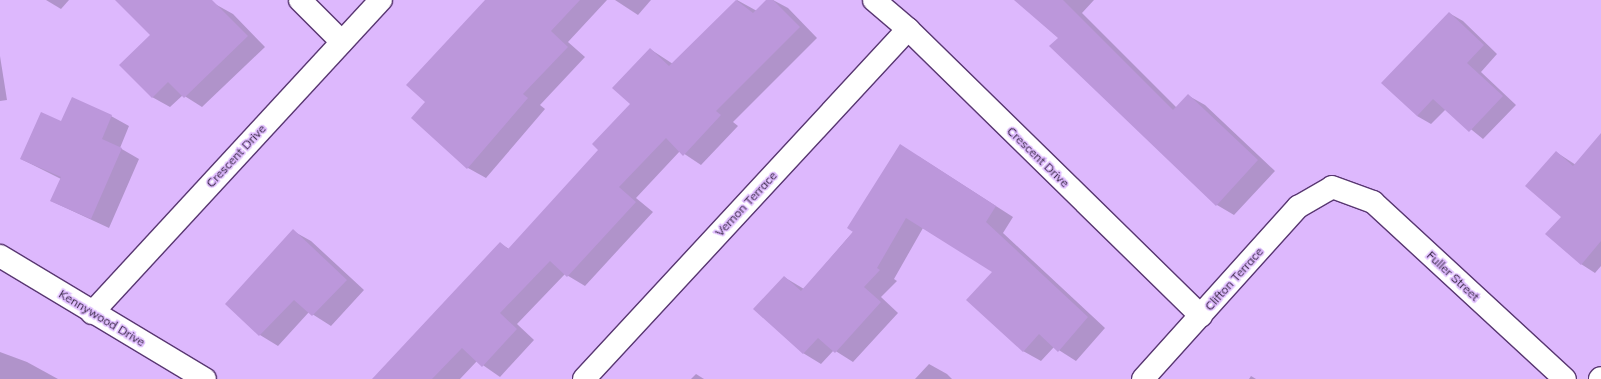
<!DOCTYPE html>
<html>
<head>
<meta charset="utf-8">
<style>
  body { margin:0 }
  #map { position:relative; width:1601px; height:379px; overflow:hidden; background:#ddb8fd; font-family:Mulish,sans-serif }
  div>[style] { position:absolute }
  .shadow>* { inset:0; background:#0003 }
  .building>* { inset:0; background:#bc97db }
  .roads { filter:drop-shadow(1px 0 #593772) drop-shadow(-1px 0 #593772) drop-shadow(0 1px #593772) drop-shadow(0 -1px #593772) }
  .street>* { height:22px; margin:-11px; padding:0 11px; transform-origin:11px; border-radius:11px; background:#fff }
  span { translate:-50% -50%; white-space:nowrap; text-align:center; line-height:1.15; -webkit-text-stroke:3px #ddb8fd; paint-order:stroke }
  .street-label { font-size:12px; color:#3a2b46 }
</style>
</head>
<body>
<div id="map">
  <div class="shadow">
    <div style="clip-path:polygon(46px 0,69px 0,61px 9px)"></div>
    <div style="clip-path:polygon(116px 0,202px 0,215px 4px,233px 14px,265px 47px,202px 107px,183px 95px,170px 107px,152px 97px,151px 35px)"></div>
    <div style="clip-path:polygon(487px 0,607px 0,568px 42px,585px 57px,540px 105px,545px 109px,486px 178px,468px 168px,427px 102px)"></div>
    <div style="clip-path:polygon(615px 0,651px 0,638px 15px)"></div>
    <div style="clip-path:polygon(737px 0,757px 11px,768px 0,773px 0,788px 8px,817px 38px,733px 122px,738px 126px,701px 165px,680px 151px,636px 198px,653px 212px,585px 286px,565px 274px,517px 324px,534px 340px,500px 377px,477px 361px,460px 379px,373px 379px,500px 243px,509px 249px,600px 149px,631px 104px,650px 49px,673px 64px)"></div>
    <div style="clip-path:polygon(1016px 0,1094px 0,1082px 13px,1177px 108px,1189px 96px,1205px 105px,1275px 171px,1234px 215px,1217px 205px,1059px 38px)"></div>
    <div style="clip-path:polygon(1449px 13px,1463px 21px,1497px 54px,1481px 72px,1516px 105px,1483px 139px,1446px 109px,1431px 124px,1417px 116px)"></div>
    <div style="clip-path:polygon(0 56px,7px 100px,0 101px)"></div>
    <div style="clip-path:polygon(111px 116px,129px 126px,120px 148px,139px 159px,109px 228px,51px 201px,61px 179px,21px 159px,62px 122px)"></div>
    <div style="clip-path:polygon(1556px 152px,1576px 165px,1601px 156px,1601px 266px,1595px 273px,1581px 264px,1562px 216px)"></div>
    <div style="clip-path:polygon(918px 156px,1013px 217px,1003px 233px,1105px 328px,1076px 361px,1054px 347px,1041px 361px,1023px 351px,994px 272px,923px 228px,894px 279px,897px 281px,881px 297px,898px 313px,853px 362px,834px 350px,821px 364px,803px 353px,784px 277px,804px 289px)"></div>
    <div style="clip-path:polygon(293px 231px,311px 241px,364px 290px,331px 326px,309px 312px,278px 346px,260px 335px,226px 304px)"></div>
    <div style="clip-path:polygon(0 352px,27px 362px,58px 379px,0 379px)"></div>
    <div style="clip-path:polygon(929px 364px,947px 374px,952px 379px,915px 379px)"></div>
    <div style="clip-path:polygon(696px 374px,704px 379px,691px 379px)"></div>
    <div style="clip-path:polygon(1251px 376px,1256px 379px,1249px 379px)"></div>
  </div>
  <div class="building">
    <div style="clip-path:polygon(115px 0,212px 0,248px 36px,184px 98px,168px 82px,152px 98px,119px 65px,150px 35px)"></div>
    <div style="clip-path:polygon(485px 0,580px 0,551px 31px,568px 47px,523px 94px,528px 98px,467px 169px,411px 118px,425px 102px,406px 85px)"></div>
    <div style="clip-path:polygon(736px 0,753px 13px,766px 0,773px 0,800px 27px,716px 111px,721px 115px,683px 156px,666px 138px,619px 187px,636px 202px,567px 277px,550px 261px,500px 313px,517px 329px,482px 367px,462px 348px,432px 379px,372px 379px,500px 242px,508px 249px,598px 150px,592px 144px,630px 104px,612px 88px,650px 48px,669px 66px)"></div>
    <div style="clip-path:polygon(1014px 0,1063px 0,1173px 110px,1188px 94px,1258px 160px,1216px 206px,1049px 46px,1058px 38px)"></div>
    <div style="clip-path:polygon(1449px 12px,1484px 45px,1467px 63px,1503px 96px,1469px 132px,1433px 99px,1417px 116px,1381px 83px)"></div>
    <div style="clip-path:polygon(72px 97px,112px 115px,102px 139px,122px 148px,91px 219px,50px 201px,61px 177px,20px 159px,41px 112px,61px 121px)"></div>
    <div style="clip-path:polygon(1601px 133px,1601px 241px,1581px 265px,1545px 234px,1561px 217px,1525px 186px,1556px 151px,1573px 166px)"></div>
    <div style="clip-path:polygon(900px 144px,996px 206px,986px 222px,1088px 317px,1058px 352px,1039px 334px,1023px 352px,966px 300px,992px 272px,906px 218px,877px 268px,880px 270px,864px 287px,881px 302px,835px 353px,818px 338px,803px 354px,753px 309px,784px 276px,801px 291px,853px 232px,847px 228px)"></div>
    <div style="clip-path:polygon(293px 229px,347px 280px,312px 316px,294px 300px,259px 336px,225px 304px)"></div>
  </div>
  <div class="roads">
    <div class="street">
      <div style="left:300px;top:0;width:59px;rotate:45deg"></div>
      <div style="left:874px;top:0;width:45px;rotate:40.5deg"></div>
      <div style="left:908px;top:29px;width:410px;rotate:44.4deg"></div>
      <div style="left:0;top:256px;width:239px;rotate:31deg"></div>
      <div style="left:92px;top:313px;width:426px;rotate:-47.3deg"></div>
      <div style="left:584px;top:379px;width:477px;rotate:-47.2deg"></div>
      <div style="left:1143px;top:379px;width:232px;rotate:-48deg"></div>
      <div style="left:1298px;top:207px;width:39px;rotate:-30deg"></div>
      <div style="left:1332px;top:187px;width:44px;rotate:20.1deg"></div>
      <div style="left:1373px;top:202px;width:261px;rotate:42.7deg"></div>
      <div style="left:1600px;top:379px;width:1px;rotate:-45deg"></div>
    </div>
  </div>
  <div class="street-label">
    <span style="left:236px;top:156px;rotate:-47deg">Crescent Drive</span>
    <span style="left:1038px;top:157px;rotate:44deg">Crescent Drive</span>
    <span style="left:746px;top:204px;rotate:-47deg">Vernon Terrace</span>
    <span style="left:1453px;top:276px;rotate:43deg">Fuller Street</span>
    <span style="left:1234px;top:279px;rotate:-48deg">Clifton Terrace</span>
    <span style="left:102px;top:318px;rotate:31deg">Kennywood Drive</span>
  </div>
</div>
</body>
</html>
